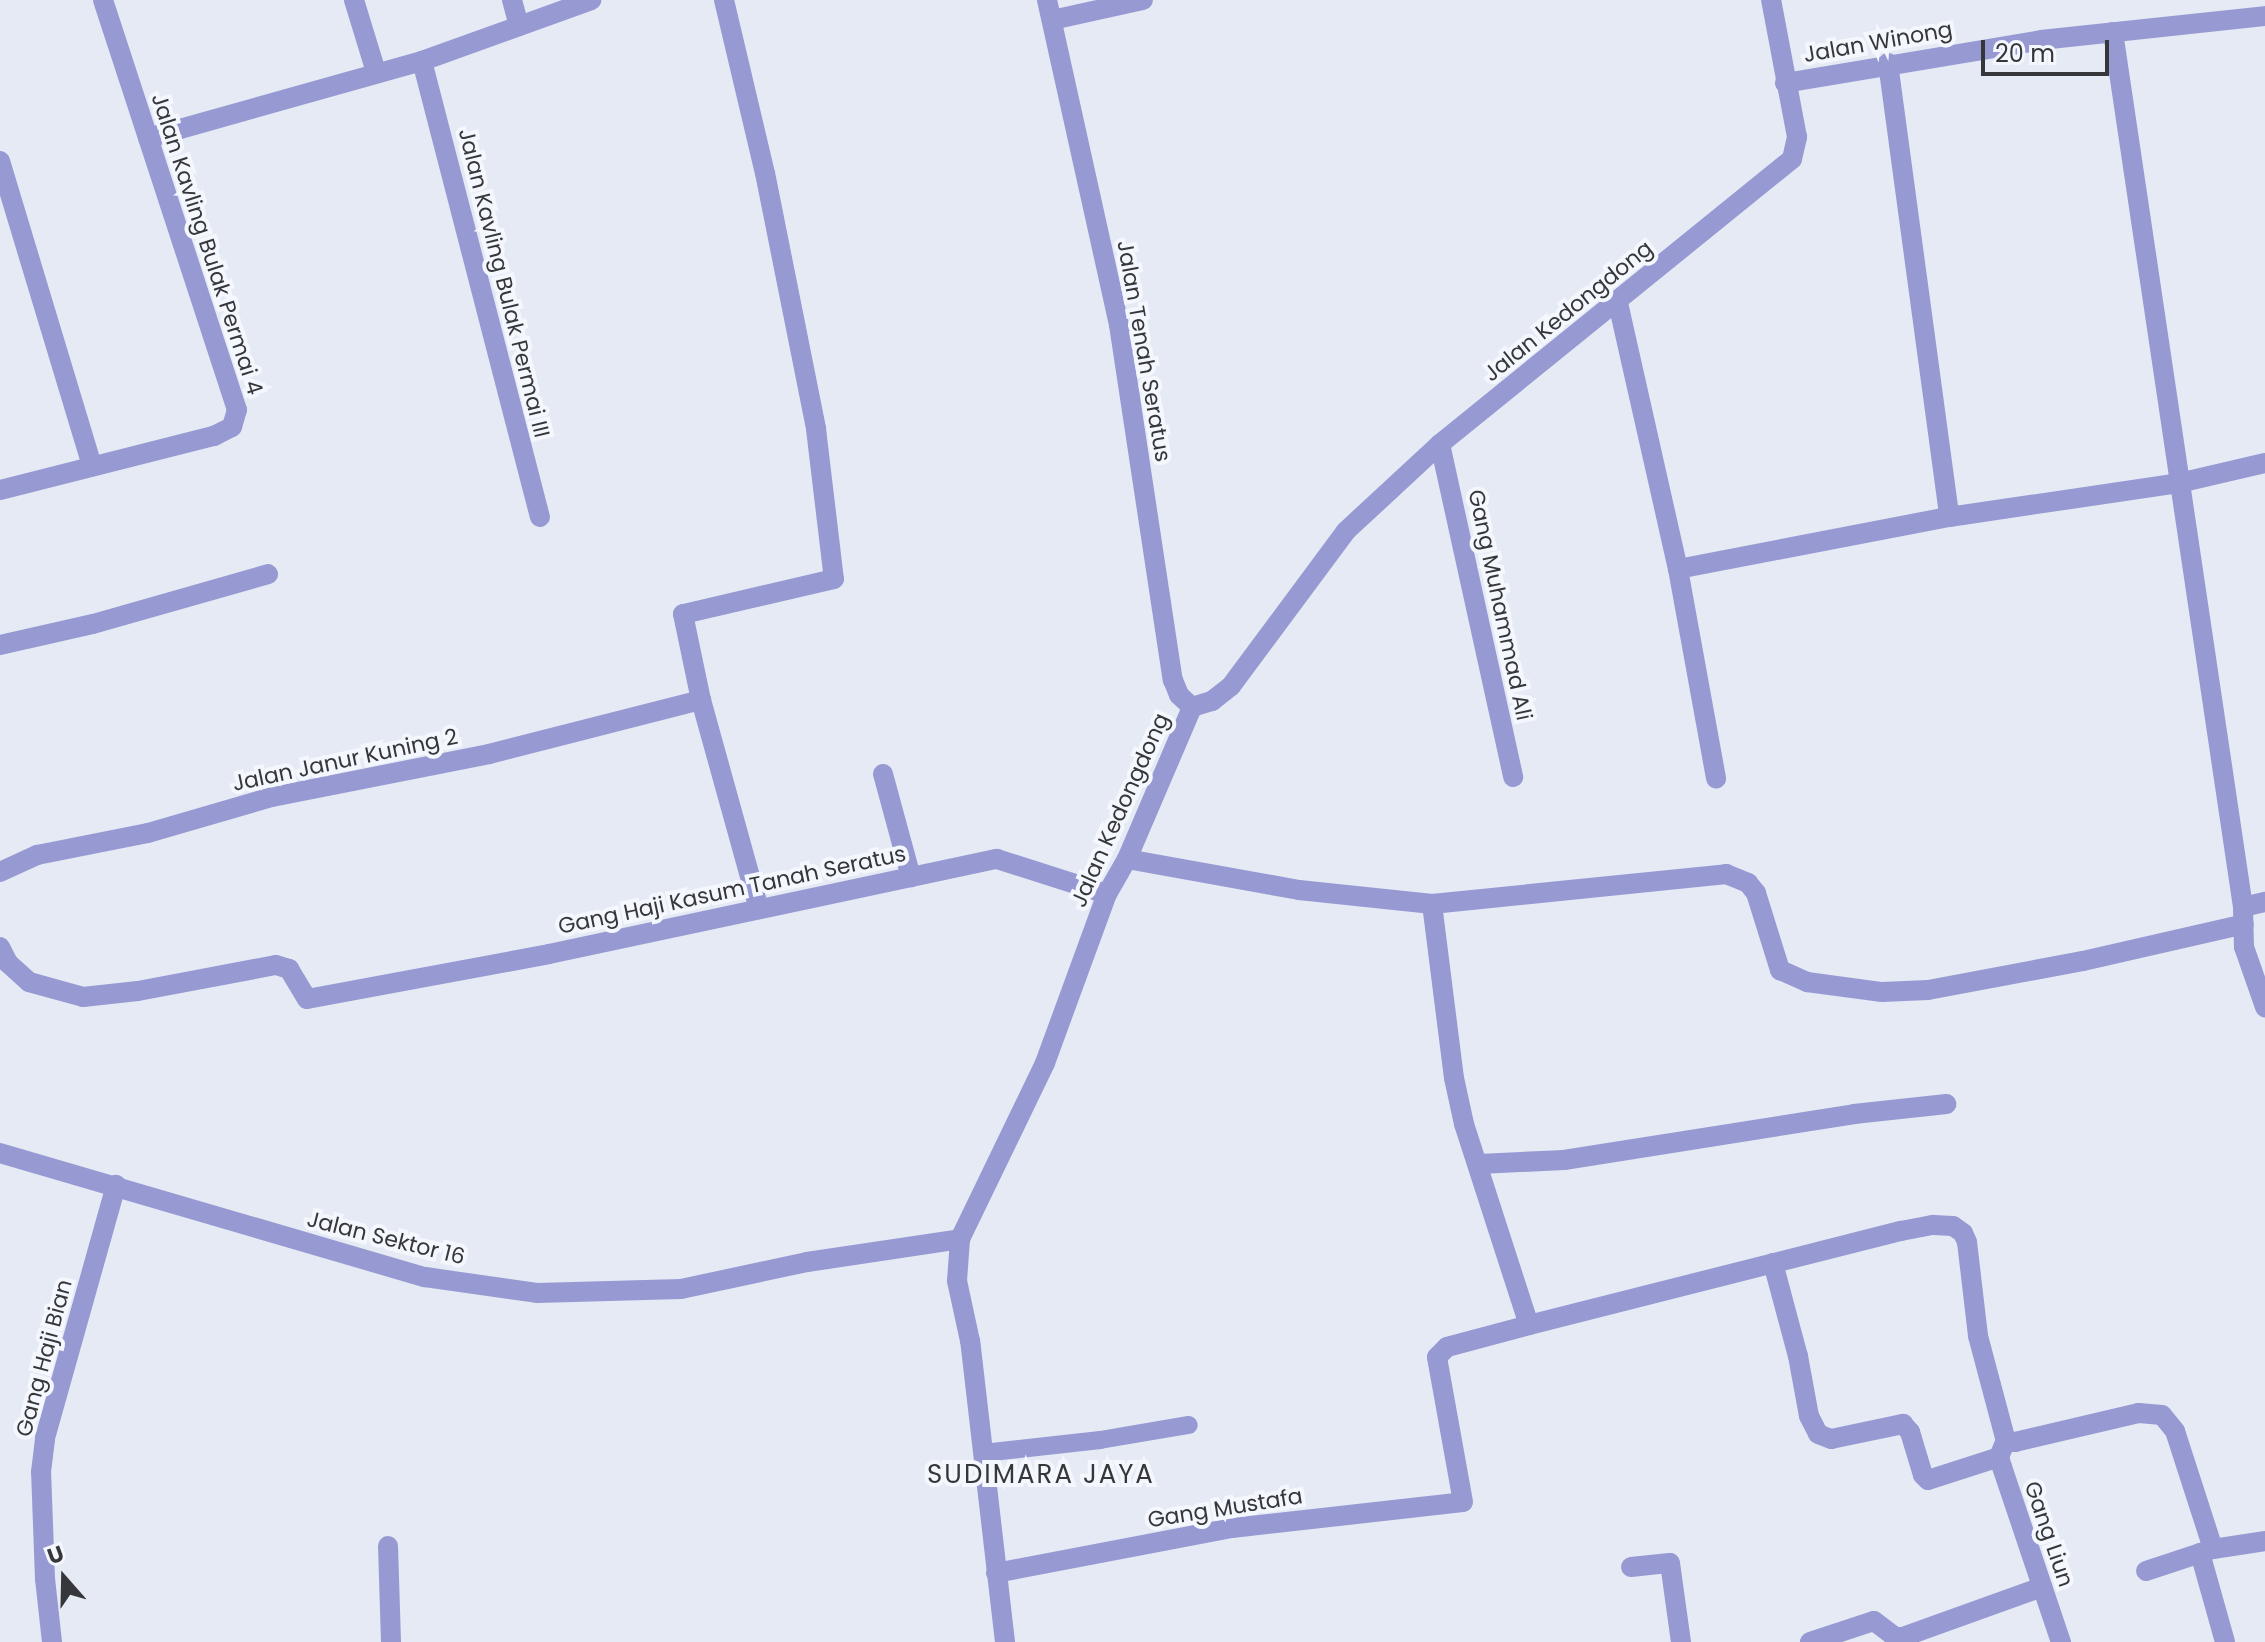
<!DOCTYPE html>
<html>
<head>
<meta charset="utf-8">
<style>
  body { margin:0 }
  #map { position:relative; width:2265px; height:1642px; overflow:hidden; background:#e5eaf4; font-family:Poppins,sans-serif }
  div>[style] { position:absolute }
  .lane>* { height:18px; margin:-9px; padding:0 9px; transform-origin:9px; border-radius:9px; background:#9799d3 }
  .street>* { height:20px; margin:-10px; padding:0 10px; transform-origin:10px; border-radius:10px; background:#9799d3 }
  span { translate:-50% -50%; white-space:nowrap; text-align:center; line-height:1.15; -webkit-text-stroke:8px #f4f7fd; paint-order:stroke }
  .street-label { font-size:22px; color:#35373a }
  .quarter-label { font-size:26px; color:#35373a; letter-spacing:2px }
  .north { position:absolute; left:24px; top:1538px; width:80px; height:80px; -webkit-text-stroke:6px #f4f7fd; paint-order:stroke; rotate:340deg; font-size:22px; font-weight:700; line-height:32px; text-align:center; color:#35373a }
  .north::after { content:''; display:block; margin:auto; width:28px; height:36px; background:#35373a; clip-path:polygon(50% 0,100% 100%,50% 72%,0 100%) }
  .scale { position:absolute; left:1981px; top:40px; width:128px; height:36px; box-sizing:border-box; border:4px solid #35373a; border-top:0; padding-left:10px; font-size:24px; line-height:28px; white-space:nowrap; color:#35373a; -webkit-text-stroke:6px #f4f7fd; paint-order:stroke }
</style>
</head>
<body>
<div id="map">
  <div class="lane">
    <div style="left:983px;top:1453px;width:118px;rotate:-6.3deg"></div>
    <div style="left:1100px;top:1440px;width:90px;rotate:-9.6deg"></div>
  </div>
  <div class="street">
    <div style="left:354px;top:0;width:75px;rotate:73deg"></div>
    <div style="left:512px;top:0;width:27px;rotate:75deg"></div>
    <div style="left:724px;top:0;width:178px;rotate:76.7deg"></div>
    <div style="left:765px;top:173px;width:261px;rotate:78.7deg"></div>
    <div style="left:816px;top:429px;width:151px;rotate:83.2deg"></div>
    <div style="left:834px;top:579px;width:155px;rotate:166.9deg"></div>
    <div style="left:683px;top:614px;width:88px;rotate:78.2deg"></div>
    <div style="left:701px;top:700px;width:217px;rotate:74.5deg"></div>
    <div style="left:1047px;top:0;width:333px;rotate:77.5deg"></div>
    <div style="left:1119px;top:325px;width:359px;rotate:81.4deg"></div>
    <div style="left:1173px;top:680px;width:16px;rotate:68deg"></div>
    <div style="left:1179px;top:695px;width:18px;rotate:43deg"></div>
    <div style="left:1052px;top:20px;width:93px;rotate:-12.4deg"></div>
    <div style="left:2113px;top:32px;width:885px;rotate:81.55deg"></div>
    <div style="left:2243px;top:907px;width:40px;rotate:88.6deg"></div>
    <div style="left:2244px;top:947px;width:64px;rotate:70.7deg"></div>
    <div style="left:422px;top:61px;width:471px;rotate:75.5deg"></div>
    <div style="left:1888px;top:63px;width:458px;rotate:82.3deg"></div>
    <div style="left:1785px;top:83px;width:260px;rotate:-9.5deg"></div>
    <div style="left:2041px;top:40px;width:225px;rotate:-6.1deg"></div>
    <div style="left:148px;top:138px;width:285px;rotate:-15.7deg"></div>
    <div style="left:422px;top:61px;width:180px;rotate:-19.8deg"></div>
    <div style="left:0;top:161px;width:319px;rotate:73.2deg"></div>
    <div style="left:1618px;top:303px;width:273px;rotate:77.3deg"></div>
    <div style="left:1678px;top:569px;width:213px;rotate:79.7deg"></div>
    <div style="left:1440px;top:444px;width:341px;rotate:77.6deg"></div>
    <div style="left:0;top:490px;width:221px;rotate:-14.2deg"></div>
    <div style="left:214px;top:436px;width:20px;rotate:-27deg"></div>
    <div style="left:232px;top:427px;width:18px;rotate:-74deg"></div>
    <div style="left:237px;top:410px;width:431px;rotate:-108.1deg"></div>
    <div style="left:1678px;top:569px;width:276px;rotate:-10.9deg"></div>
    <div style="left:1949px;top:517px;width:232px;rotate:-8.4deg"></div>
    <div style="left:2179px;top:483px;width:88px;rotate:-13.1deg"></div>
    <div style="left:0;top:645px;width:95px;rotate:-12.7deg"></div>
    <div style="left:93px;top:624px;width:182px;rotate:-15.9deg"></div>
    <div style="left:1192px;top:707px;width:21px;rotate:-17deg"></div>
    <div style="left:1212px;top:701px;width:24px;rotate:-38deg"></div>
    <div style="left:1231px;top:686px;width:193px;rotate:-53.4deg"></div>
    <div style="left:1346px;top:531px;width:128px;rotate:-42.8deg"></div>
    <div style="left:1440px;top:444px;width:453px;rotate:-39deg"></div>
    <div style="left:1792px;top:159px;width:23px;rotate:-77deg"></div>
    <div style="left:1797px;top:137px;width:139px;rotate:-100.7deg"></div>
    <div style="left:883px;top:774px;width:107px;rotate:74.8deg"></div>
    <div style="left:1127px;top:859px;width:175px;rotate:10.2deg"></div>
    <div style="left:1299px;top:890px;width:134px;rotate:6deg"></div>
    <div style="left:1432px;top:904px;width:296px;rotate:-5.8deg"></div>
    <div style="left:1726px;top:874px;width:24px;rotate:22deg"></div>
    <div style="left:1748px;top:883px;width:13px;rotate:51deg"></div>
    <div style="left:1756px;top:893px;width:81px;rotate:72.7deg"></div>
    <div style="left:1780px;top:970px;width:30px;rotate:24deg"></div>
    <div style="left:1807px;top:982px;width:76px;rotate:7.6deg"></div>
    <div style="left:1882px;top:992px;width:46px;rotate:-2.5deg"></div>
    <div style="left:1928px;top:990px;width:158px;rotate:-10.6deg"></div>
    <div style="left:2083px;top:961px;width:165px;rotate:-12.9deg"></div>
    <div style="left:0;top:872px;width:41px;rotate:-24.7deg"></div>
    <div style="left:37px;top:855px;width:113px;rotate:-11.2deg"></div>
    <div style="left:148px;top:833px;width:129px;rotate:-16.2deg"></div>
    <div style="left:272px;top:797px;width:221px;rotate:-11.2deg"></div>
    <div style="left:489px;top:754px;width:219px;rotate:-14.3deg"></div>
    <div style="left:1432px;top:904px;width:175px;rotate:82.8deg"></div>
    <div style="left:1454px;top:1078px;width:47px;rotate:77.7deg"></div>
    <div style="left:1464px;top:1124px;width:211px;rotate:72.1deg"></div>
    <div style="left:1529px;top:1325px;width:384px;rotate:-14.2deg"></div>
    <div style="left:1901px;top:1231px;width:33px;rotate:-11deg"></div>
    <div style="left:1933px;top:1225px;width:20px;rotate:3deg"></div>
    <div style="left:1953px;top:1226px;width:12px;rotate:35deg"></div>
    <div style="left:1963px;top:1233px;width:10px;rotate:66deg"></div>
    <div style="left:1967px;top:1242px;width:95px;rotate:83.3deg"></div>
    <div style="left:1978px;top:1336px;width:109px;rotate:75.1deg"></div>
    <div style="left:2006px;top:1441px;width:9px;rotate:6deg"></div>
    <div style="left:2015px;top:1442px;width:127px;rotate:-13.2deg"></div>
    <div style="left:2139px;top:1413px;width:23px;rotate:5deg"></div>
    <div style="left:2162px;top:1415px;width:21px;rotate:51deg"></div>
    <div style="left:2175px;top:1431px;width:124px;rotate:72.1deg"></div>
    <div style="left:2213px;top:1549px;width:53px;rotate:-8.7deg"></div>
    <div style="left:2243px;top:907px;width:23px;rotate:-13deg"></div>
    <div style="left:0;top:947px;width:18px;rotate:63deg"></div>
    <div style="left:8px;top:963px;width:28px;rotate:42deg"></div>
    <div style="left:29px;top:982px;width:56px;rotate:15.5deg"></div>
    <div style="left:83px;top:997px;width:55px;rotate:-6.2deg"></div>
    <div style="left:138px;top:991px;width:140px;rotate:-10.7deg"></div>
    <div style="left:276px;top:965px;width:14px;rotate:17deg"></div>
    <div style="left:289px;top:969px;width:35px;rotate:59deg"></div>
    <div style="left:307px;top:999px;width:246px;rotate:-10.5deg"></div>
    <div style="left:549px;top:954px;width:458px;rotate:-12deg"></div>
    <div style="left:997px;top:859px;width:115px;rotate:17.7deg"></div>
    <div style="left:0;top:1153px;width:443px;rotate:16.3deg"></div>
    <div style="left:425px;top:1277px;width:113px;rotate:8.1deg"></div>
    <div style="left:537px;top:1293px;width:144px;rotate:-1.6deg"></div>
    <div style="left:681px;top:1289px;width:129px;rotate:-12.1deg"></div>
    <div style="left:807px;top:1262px;width:155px;rotate:-8.5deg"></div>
    <div style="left:1479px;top:1164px;width:85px;rotate:-2.7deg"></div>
    <div style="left:1564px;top:1160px;width:294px;rotate:-9deg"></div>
    <div style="left:1854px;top:1114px;width:93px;rotate:-6.2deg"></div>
    <div style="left:1773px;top:1263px;width:96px;rotate:75deg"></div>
    <div style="left:1798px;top:1356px;width:61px;rotate:79.6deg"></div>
    <div style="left:1809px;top:1416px;width:20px;rotate:63deg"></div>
    <div style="left:1818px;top:1434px;width:14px;rotate:21deg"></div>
    <div style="left:1831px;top:1439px;width:74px;rotate:-11.8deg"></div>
    <div style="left:1903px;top:1424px;width:11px;rotate:49deg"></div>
    <div style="left:1910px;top:1432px;width:45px;rotate:73.2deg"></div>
    <div style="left:1923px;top:1475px;width:7px;rotate:45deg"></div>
    <div style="left:1928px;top:1480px;width:75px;rotate:-17.9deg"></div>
    <div style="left:2004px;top:1445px;width:13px;rotate:113deg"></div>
    <div style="left:1999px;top:1457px;width:10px;rotate:73deg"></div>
    <div style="left:2002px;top:1467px;width:185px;rotate:71.4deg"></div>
    <div style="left:388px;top:1546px;width:96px;rotate:88.2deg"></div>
    <div style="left:2200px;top:1553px;width:92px;rotate:74.3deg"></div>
    <div style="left:1631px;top:1567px;width:39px;rotate:-6deg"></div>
    <div style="left:1670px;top:1563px;width:80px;rotate:82.1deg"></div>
    <div style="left:2146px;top:1571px;width:67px;rotate:-18.2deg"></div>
    <div style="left:996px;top:1573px;width:240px;rotate:-10.8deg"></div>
    <div style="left:1232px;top:1528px;width:232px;rotate:-6.4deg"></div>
    <div style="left:1463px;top:1502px;width:147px;rotate:-100.2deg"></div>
    <div style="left:1437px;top:1357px;width:14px;rotate:-45deg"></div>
    <div style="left:1447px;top:1347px;width:85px;rotate:-15deg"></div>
    <div style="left:52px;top:1642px;width:63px;rotate:-96.3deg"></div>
    <div style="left:45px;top:1579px;width:107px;rotate:-92.1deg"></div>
    <div style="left:41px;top:1472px;width:34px;rotate:-83deg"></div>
    <div style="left:45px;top:1438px;width:263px;rotate:-74.3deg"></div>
    <div style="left:1005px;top:1642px;width:303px;rotate:-96.6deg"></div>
    <div style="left:970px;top:1341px;width:61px;rotate:-102.2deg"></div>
    <div style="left:957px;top:1281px;width:42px;rotate:-85.9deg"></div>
    <div style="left:960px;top:1239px;width:195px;rotate:-64.2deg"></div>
    <div style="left:1045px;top:1063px;width:180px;rotate:-69.9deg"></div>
    <div style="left:1107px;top:894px;width:40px;rotate:-60.3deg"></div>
    <div style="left:1127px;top:859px;width:165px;rotate:-66.8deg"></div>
    <div style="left:1810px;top:1642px;width:67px;rotate:-18.2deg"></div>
    <div style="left:1874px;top:1621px;width:26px;rotate:37deg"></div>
    <div style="left:1895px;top:1637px;width:8px"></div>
    <div style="left:1903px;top:1637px;width:148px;rotate:-19.8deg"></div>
  </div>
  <div class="street-label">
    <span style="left:1878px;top:42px;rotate:-10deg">Jalan Winong</span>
    <span style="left:207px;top:244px;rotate:72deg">Jalan Kavling Bulak Permai 4</span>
    <span style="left:504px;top:283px;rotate:76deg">Jalan Kavling Bulak Permai III</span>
    <span style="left:1568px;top:311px;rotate:-39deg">Jalan Kedongdong</span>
    <span style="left:1144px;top:351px;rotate:80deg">Jalan Tenah Seratus</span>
    <span style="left:1500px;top:605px;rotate:78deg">Gang Muhammad Ali</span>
    <span style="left:345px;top:760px;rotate:-12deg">Jalan Janur Kuning 2</span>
    <span style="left:1120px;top:810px;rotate:-66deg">Jalan Kedongdong</span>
    <span style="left:732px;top:890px;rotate:-12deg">Gang Haji Kasum Tanah Seratus</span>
    <span style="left:386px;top:1238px;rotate:14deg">Jalan Sektor 16</span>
    <span style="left:44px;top:1358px;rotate:-75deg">Gang Haji Bian</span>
    <span style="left:1225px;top:1508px;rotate:-9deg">Gang Mustafa</span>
    <span style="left:2049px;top:1534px;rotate:71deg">Gang Liun</span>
  </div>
  <div class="quarter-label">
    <span style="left:1041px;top:1475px">SUDIMARA JAYA</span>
  </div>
  <div class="north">U</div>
  <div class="scale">20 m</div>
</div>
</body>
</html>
